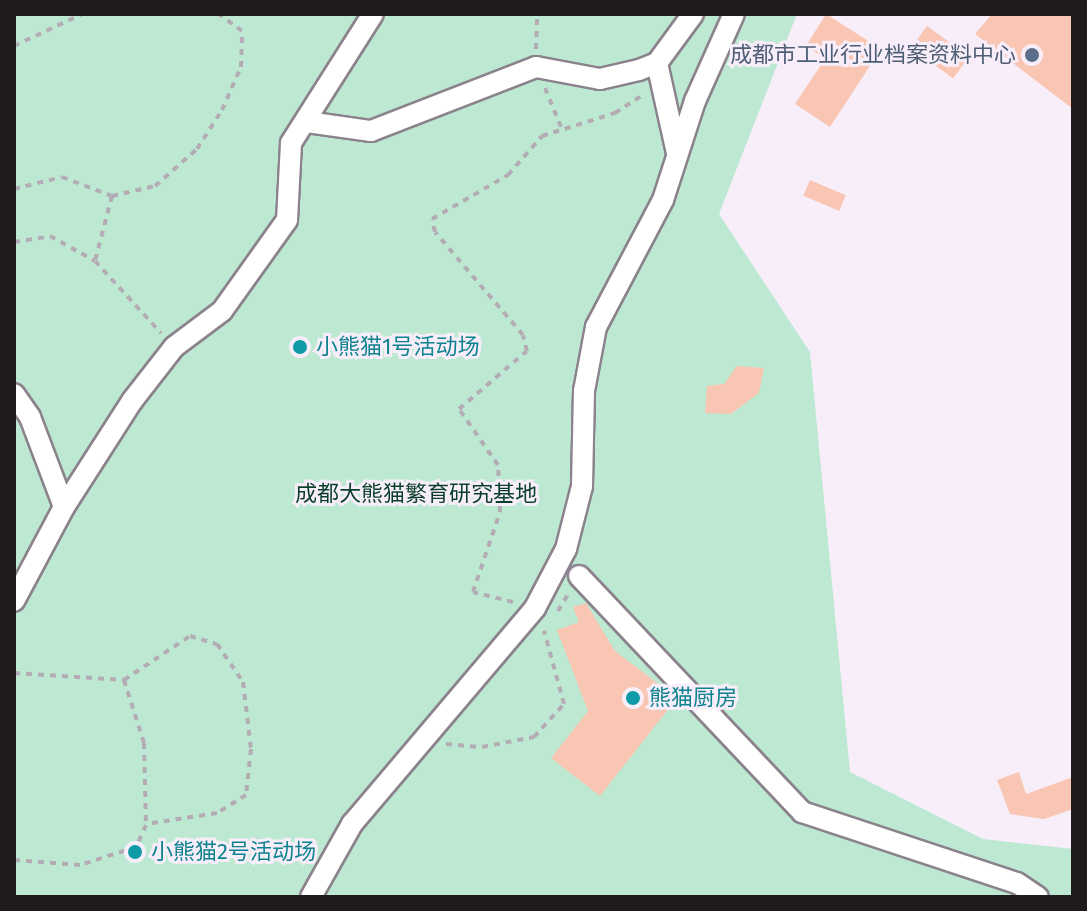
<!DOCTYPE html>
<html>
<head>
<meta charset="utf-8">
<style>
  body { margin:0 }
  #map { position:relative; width:1087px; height:911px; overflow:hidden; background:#f8eefa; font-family:"Fira Sans","Noto Sans SC",sans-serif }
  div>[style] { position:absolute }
  .green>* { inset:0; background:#bde9d2 }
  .building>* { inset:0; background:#f9c6b3; transform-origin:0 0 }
  .path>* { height:4px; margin-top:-2px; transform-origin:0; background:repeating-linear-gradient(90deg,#b4acb5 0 6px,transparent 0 12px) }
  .roads { filter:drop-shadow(2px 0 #8b828d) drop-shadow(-2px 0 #8b828d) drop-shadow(0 2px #8b828d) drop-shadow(0 -2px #8b828d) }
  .minor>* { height:20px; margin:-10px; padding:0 10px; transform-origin:10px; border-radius:10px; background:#fff }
  .dots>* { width:22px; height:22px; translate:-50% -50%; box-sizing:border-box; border:4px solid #f8eefa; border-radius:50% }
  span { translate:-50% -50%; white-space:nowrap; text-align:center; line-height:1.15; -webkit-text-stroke:6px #f8eefa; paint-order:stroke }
  .service-label { font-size:22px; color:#4e5e75 }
  .right { translate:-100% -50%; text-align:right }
  .culture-label { font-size:22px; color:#0d838f }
  .left { translate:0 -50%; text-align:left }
  .park-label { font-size:22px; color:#093f2a }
  .frame { position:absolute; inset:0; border:16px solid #1e1a1e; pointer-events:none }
</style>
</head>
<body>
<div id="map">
  <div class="green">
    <div style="clip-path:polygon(14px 14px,797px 14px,719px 214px,810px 352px,850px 772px,983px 839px,1073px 849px,1073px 897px,14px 897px)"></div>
  </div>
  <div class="building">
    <div style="clip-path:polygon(826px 14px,881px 49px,830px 127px,795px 104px,825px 59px,806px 46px)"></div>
    <div style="clip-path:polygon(992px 14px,1073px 14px,1073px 109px,975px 34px)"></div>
    <div style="left:927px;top:26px;width:52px;height:27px;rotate:36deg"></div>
    <div style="left:810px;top:180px;width:39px;height:17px;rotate:23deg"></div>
    <div style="clip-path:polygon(737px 366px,764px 368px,759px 393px,731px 414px,705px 413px,707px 386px,724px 384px)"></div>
    <div style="clip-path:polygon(586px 603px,615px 651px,677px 698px,600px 796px,551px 758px,588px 711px,557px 630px,579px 622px,573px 607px)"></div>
    <div style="clip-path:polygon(1019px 772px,1026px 794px,1073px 777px,1073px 809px,1044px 819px,1010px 814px,997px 780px)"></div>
  </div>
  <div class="path">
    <div style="left:14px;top:46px;width:75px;rotate:-25.2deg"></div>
    <div style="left:536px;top:49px;width:35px;rotate:-88deg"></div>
    <div style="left:545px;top:88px;width:42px;rotate:67.7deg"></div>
    <div style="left:14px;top:189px;width:49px;rotate:-14deg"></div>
    <div style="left:62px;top:177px;width:53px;rotate:20.8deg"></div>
    <div style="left:112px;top:196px;width:67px;rotate:104.7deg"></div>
    <div style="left:112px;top:196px;width:44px;rotate:-13.1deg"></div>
    <div style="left:155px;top:186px;width:56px;rotate:-41.4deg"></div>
    <div style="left:197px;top:149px;width:46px;rotate:-57.3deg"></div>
    <div style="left:222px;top:110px;width:47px;rotate:-66.2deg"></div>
    <div style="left:241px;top:67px;width:36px;rotate:-88deg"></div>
    <div style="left:242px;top:31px;width:29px;rotate:-144deg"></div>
    <div style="left:14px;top:242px;width:36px;rotate:-9deg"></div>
    <div style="left:50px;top:236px;width:51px;rotate:29.1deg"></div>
    <div style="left:95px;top:261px;width:98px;rotate:47.5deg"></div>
    <div style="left:513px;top:602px;width:41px;rotate:-166deg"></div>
    <div style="left:473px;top:592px;width:84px;rotate:-71.4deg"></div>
    <div style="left:500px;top:512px;width:47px;rotate:-92.4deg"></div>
    <div style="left:498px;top:465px;width:68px;rotate:-124.9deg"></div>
    <div style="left:459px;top:409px;width:89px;rotate:-40.5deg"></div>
    <div style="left:527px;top:351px;width:16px;rotate:-104deg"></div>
    <div style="left:523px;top:335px;width:135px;rotate:-130.5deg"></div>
    <div style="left:435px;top:232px;width:13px;rotate:-103deg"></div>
    <div style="left:432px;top:219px;width:88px;rotate:-30.1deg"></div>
    <div style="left:508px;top:175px;width:52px;rotate:-48.9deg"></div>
    <div style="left:542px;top:136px;width:77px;rotate:-17.5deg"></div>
    <div style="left:615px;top:113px;width:35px;rotate:-33deg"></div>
    <div style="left:558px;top:611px;width:23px;rotate:-59deg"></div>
    <div style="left:14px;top:673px;width:110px;rotate:3.6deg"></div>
    <div style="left:124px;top:680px;width:66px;rotate:72.4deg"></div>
    <div style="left:144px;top:743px;width:82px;rotate:88.6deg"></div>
    <div style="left:146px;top:825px;width:24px;rotate:114deg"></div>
    <div style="left:136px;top:847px;width:59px;rotate:162.2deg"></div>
    <div style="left:80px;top:865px;width:66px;rotate:-175.7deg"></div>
    <div style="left:124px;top:680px;width:79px;rotate:-33.7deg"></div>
    <div style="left:190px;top:636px;width:28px;rotate:17deg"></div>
    <div style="left:217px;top:644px;width:46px;rotate:55.6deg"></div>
    <div style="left:243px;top:682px;width:67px;rotate:83.2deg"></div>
    <div style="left:251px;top:749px;width:46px;rotate:96.2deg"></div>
    <div style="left:246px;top:795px;width:34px;rotate:148deg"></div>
    <div style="left:217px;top:813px;width:72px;rotate:171.2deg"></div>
    <div style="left:446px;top:744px;width:36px;rotate:5deg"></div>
    <div style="left:482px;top:747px;width:53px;rotate:-10.9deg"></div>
    <div style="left:534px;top:737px;width:45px;rotate:-47.7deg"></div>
    <div style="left:564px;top:704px;width:76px;rotate:-105.3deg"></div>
  </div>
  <div class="roads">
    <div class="minor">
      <div style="left:657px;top:63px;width:92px;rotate:77.5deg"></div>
      <div style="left:307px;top:122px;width:65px;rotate:8deg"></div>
      <div style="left:371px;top:131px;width:177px;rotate:-21.2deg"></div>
      <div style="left:536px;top:67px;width:65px;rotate:10.6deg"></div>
      <div style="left:600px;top:79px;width:40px;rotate:-13deg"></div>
      <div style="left:639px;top:70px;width:19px;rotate:-21deg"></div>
      <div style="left:657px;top:63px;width:61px;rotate:-53.7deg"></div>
      <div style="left:14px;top:394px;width:28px;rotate:55deg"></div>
      <div style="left:30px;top:417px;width:96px;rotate:69.3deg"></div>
      <div style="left:64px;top:507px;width:106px;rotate:118deg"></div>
      <div style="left:64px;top:507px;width:126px;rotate:-57.3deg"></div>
      <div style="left:132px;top:401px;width:68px;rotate:-52.1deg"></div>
      <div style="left:174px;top:347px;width:60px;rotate:-36.9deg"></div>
      <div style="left:222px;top:311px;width:112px;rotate:-54.5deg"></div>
      <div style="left:287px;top:220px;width:77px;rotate:-87deg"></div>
      <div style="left:291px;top:143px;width:153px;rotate:-57.6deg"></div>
      <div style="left:579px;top:576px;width:325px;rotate:46.6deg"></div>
      <div style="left:802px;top:812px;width:226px;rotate:18.3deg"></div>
      <div style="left:1017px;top:883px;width:25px;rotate:34deg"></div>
      <div style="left:311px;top:897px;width:84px;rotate:-60.7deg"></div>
      <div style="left:352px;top:824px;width:283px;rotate:-49.7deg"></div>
      <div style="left:535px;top:608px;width:67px;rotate:-62.3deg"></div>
      <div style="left:566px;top:549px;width:65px;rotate:-75.7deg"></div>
      <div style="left:582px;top:486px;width:95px;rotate:-88.8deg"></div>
      <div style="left:584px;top:391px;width:65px;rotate:-79.4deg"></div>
      <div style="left:596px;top:327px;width:144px;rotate:-62.2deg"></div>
      <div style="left:663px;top:200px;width:104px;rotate:-72.1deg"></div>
      <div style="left:695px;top:101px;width:95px;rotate:-65.9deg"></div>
    </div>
  </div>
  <div class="dots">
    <div style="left:1032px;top:55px;background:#5c6f8a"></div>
    <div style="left:300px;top:347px;background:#0f9aa8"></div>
    <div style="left:633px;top:698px;background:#0f9aa8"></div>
    <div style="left:135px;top:852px;background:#0f9aa8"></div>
  </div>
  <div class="service-label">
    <span class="right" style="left:1016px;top:55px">成都市工业行业档案资料中心</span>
  </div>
  <div class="culture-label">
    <span class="left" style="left:316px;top:347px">小熊猫1号活动场</span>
    <span class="left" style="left:649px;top:698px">熊猫厨房</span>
    <span class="left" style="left:151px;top:852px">小熊猫2号活动场</span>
  </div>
  <div class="park-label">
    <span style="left:416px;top:494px">成都大熊猫繁育研究基地</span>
  </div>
  <div class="frame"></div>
</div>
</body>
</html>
